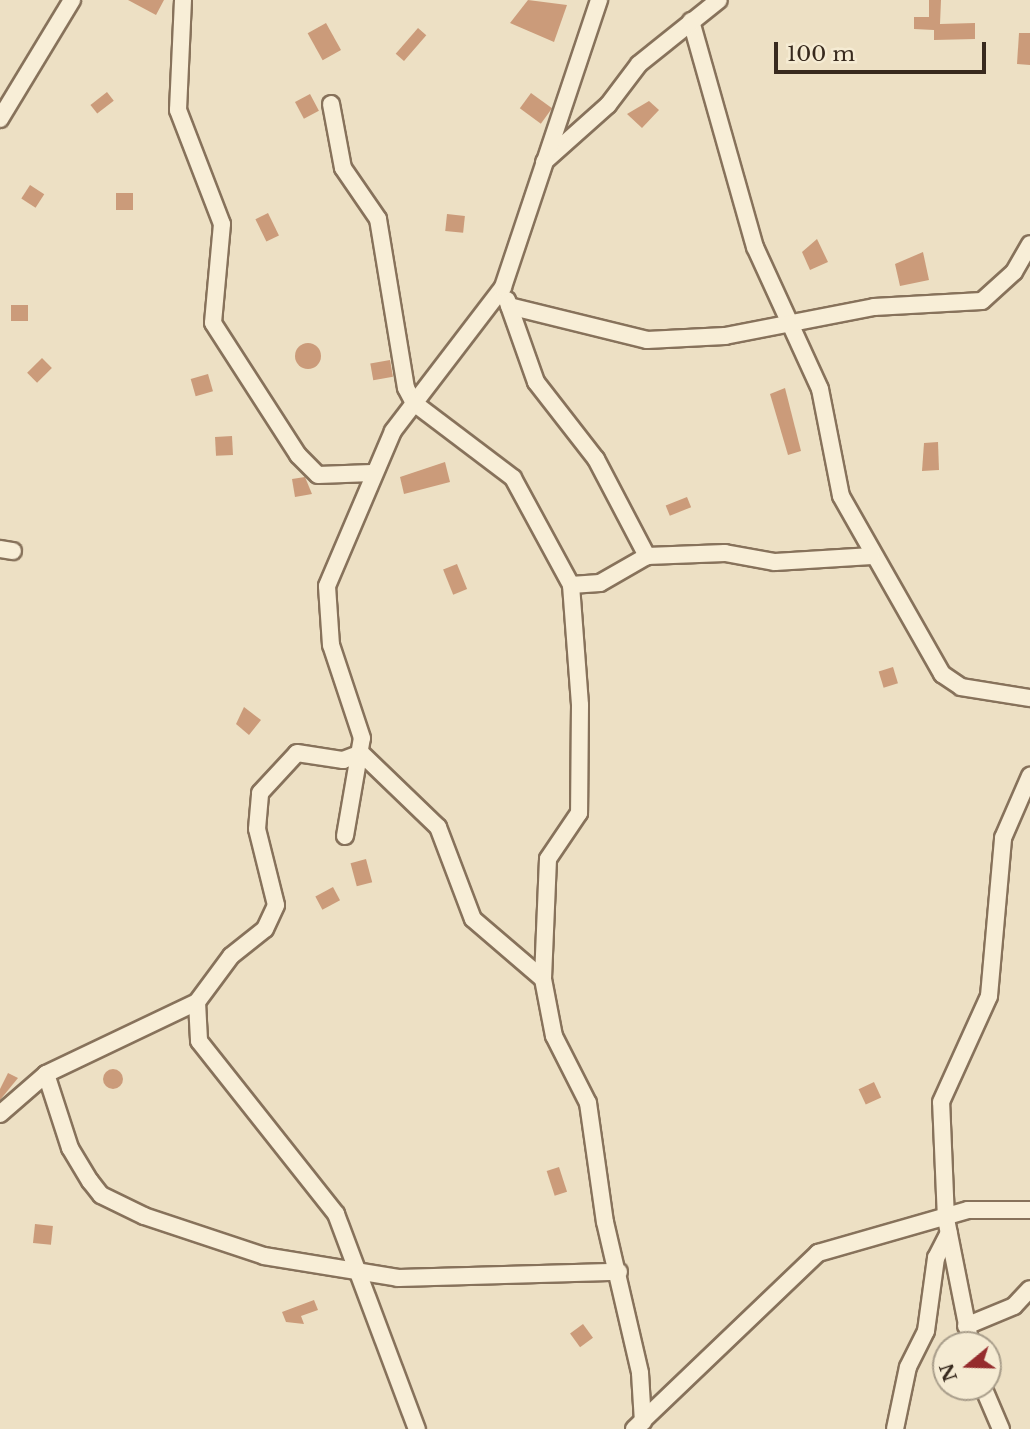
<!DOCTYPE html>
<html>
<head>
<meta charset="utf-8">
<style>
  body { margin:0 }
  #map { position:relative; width:1030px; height:1429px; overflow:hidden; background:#ede0c4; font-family:"Libre Baskerville",serif }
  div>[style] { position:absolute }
  .building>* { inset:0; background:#cb9b7a; transform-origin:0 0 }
  .round { border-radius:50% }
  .roads { filter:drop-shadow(2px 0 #87725b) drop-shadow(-2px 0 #87725b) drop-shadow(0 2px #87725b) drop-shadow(0 -2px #87725b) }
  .minor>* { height:16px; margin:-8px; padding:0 8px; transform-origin:8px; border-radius:8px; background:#f8eed7 }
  span { translate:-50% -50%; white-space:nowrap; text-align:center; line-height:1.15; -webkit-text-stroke:5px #f5ebd3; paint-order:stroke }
  .north { position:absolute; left:932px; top:1331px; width:70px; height:70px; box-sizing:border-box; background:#f5ebd3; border:2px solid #a99e8b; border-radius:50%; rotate:251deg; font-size:19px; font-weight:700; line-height:28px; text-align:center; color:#382a1e }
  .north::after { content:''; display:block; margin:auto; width:24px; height:32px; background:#952c2d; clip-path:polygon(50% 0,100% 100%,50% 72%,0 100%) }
  .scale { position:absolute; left:774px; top:42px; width:212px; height:32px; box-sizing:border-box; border:4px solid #382a1e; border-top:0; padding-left:9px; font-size:21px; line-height:24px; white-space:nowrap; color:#382a1e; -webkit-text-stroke:5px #f5ebd3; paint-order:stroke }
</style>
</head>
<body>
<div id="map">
  <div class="building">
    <div style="clip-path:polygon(128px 0,164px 0,156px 15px)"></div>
    <div style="clip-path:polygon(528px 0,567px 5px,554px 42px,510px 23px)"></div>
    <div style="clip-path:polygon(929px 0,941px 0,940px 24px,975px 23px,975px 39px,934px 40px,934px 30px,914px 29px,914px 17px,929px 17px)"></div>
    <div style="left:326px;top:23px;width:31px;height:21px;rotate:61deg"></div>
    <div style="left:418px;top:28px;width:11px;height:34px;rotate:41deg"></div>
    <div style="clip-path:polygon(1019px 33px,1030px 33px,1030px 65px,1017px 64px)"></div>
    <div style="left:107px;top:92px;width:11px;height:21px;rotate:52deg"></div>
    <div style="left:531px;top:93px;width:26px;height:19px;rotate:36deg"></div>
    <div style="left:310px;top:94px;width:19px;height:17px;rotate:62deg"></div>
    <div style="clip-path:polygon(649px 101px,659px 110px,642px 128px,627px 114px)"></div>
    <div style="left:30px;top:185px;width:17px;height:16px;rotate:33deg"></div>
    <div style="left:116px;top:193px;width:17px;height:17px"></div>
    <div style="left:268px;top:213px;width:25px;height:14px;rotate:64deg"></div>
    <div style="left:447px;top:214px;width:18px;height:17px;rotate:6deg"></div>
    <div style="clip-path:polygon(817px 239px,828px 262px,810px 270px,802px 252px)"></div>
    <div style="clip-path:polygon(923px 252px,929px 280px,900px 286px,895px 264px)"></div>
    <div style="left:11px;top:305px;width:17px;height:16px"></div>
    <div class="round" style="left:295px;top:343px;width:26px;height:26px"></div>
    <div style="left:42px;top:358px;width:14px;height:21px;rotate:45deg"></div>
    <div style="left:390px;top:360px;width:17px;height:20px;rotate:80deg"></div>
    <div style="left:208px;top:374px;width:18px;height:18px;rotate:74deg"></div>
    <div style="clip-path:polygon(785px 388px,801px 451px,788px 455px,770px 394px)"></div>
    <div style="left:232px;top:436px;width:19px;height:17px;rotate:87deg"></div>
    <div style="clip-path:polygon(938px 442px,939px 470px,922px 471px,924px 443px)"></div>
    <div style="clip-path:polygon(445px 462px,450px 482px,404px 494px,400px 477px)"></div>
    <div style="clip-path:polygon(305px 477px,312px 494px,295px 497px,292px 479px)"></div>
    <div style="left:687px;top:497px;width:11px;height:23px;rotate:68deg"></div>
    <div style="left:457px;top:564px;width:27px;height:15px;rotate:68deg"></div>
    <div style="left:893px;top:667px;width:17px;height:15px;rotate:73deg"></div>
    <div style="clip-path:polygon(244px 707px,261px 720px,249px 735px,236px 724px)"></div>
    <div style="left:366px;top:859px;width:24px;height:16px;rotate:75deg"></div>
    <div style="left:333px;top:887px;width:15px;height:20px;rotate:62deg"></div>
    <div class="round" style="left:103px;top:1069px;width:20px;height:20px"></div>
    <div style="clip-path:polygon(8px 1073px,18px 1078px,0 1100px,0 1089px)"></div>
    <div style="left:874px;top:1082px;width:17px;height:17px;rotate:65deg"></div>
    <div style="left:559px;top:1167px;width:26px;height:13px;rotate:72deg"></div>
    <div style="left:35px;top:1224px;width:18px;height:19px;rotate:6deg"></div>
    <div style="clip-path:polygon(314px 1300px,318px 1310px,301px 1316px,304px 1324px,286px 1322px,282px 1312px)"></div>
    <div style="left:583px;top:1324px;width:17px;height:16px;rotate:54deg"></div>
  </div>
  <div class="roads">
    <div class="minor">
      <div style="left:183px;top:0;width:110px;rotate:92.6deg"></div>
      <div style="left:178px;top:110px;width:122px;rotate:68.9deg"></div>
      <div style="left:222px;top:224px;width:99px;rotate:95.2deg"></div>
      <div style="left:213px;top:323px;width:157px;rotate:57.2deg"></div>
      <div style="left:298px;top:455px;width:28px;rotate:45deg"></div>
      <div style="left:318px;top:475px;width:54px;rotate:-2.1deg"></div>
      <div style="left:691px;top:21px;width:235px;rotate:74.2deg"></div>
      <div style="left:755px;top:247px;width:156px;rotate:65.4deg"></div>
      <div style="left:820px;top:389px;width:109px;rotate:78.9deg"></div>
      <div style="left:841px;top:496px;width:205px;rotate:60.4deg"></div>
      <div style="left:942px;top:674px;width:23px;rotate:34deg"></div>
      <div style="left:961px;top:687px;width:70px;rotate:9.1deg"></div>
      <div style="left:331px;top:104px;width:65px;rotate:79.4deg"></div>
      <div style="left:343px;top:168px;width:62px;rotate:55.5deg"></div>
      <div style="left:378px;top:219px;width:171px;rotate:80.6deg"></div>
      <div style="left:406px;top:388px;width:17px;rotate:62deg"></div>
      <div style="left:414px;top:403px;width:124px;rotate:37.1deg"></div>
      <div style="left:513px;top:478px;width:122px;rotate:61.5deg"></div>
      <div style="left:571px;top:585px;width:120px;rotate:85.7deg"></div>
      <div style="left:580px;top:705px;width:108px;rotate:90.5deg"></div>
      <div style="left:579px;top:813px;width:55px;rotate:124deg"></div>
      <div style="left:548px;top:859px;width:120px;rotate:92.4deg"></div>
      <div style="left:0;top:119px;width:139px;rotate:-58.8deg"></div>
      <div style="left:544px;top:162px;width:86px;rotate:-41.7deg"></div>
      <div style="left:608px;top:105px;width:51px;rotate:-52.9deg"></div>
      <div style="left:639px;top:64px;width:102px;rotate:-38.7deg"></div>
      <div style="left:507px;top:300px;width:87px;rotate:70.5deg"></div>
      <div style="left:536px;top:382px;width:98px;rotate:52.1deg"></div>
      <div style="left:596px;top:459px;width:110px;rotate:62.3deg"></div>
      <div style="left:509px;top:306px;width:142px;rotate:13.8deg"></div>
      <div style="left:647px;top:340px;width:78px;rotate:-2.9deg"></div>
      <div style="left:725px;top:336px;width:152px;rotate:-11deg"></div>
      <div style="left:874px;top:307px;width:108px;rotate:-3.2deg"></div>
      <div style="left:982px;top:301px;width:43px;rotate:-42.2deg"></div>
      <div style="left:1014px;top:272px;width:32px;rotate:-60deg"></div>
      <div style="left:0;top:549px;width:13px;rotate:9deg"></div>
      <div style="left:571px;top:585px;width:29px;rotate:-4deg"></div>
      <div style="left:600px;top:583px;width:54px;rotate:-29.9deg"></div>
      <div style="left:647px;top:556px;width:78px;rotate:-2.2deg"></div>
      <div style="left:725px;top:553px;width:51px;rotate:10.2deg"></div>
      <div style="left:775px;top:562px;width:97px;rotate:-3.5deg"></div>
      <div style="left:345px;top:836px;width:99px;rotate:-80.2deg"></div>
      <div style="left:362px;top:738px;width:98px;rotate:-108.4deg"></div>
      <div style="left:331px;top:645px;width:59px;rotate:-93.9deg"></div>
      <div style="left:327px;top:586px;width:168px;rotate:-66.9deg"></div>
      <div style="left:393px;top:431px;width:181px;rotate:-52.6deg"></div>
      <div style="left:503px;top:287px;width:303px;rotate:-71.5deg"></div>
      <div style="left:197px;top:1002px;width:39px;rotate:87deg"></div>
      <div style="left:199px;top:1041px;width:221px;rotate:51.6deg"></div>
      <div style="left:336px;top:1214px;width:230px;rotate:69.4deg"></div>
      <div style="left:46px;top:1074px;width:78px;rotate:72deg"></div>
      <div style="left:70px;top:1148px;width:39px;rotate:59deg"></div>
      <div style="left:90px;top:1181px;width:18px;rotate:52deg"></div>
      <div style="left:101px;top:1195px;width:48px;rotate:26deg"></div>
      <div style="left:144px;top:1216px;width:126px;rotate:18.4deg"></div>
      <div style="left:264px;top:1256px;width:136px;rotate:9.3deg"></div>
      <div style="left:398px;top:1278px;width:221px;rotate:-1.6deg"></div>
      <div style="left:0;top:1114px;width:61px;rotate:-41deg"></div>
      <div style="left:46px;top:1074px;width:167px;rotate:-25.5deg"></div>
      <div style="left:197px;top:1002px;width:57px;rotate:-53.5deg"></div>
      <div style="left:231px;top:956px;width:43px;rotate:-38.5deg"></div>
      <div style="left:265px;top:929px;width:26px;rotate:-65deg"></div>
      <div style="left:276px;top:905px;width:78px;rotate:-104deg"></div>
      <div style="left:257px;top:829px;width:36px;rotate:-85deg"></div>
      <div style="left:260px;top:793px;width:54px;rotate:-47.2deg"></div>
      <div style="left:297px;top:753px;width:47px;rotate:8.7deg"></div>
      <div style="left:343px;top:760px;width:19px;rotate:-21deg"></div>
      <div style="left:361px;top:753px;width:107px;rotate:43.9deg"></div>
      <div style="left:438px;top:827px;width:98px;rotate:69.2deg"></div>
      <div style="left:473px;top:919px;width:92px;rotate:40.6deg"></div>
      <div style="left:543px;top:979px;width:58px;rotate:79.1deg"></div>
      <div style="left:554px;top:1036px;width:75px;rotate:63.1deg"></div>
      <div style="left:588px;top:1103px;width:120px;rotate:81.9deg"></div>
      <div style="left:605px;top:1222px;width:155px;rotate:76.9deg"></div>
      <div style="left:640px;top:1373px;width:49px;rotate:86.5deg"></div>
      <div style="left:966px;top:1326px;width:52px;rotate:-22.6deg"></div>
      <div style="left:1014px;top:1306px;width:23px;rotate:-47deg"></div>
      <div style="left:971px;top:1345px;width:128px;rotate:-101.2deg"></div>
      <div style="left:946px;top:1219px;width:117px;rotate:-92.4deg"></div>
      <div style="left:941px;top:1102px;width:116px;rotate:-65.6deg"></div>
      <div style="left:989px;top:996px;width:159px;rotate:-84.9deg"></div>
      <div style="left:1003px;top:838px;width:68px;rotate:-66.5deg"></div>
      <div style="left:983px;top:1387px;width:46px;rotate:66.8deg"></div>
      <div style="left:634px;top:1429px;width:255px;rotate:-43.7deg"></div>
      <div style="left:818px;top:1253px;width:156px;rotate:-16deg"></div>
      <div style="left:968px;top:1210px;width:62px"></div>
      <div style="left:895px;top:1429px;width:63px;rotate:-78.2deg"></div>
      <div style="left:908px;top:1367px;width:40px;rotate:-63.4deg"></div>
      <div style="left:926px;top:1331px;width:74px;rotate:-82.2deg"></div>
      <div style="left:936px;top:1258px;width:28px;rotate:-63deg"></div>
    </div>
  </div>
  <div class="north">N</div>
  <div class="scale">100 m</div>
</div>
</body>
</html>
